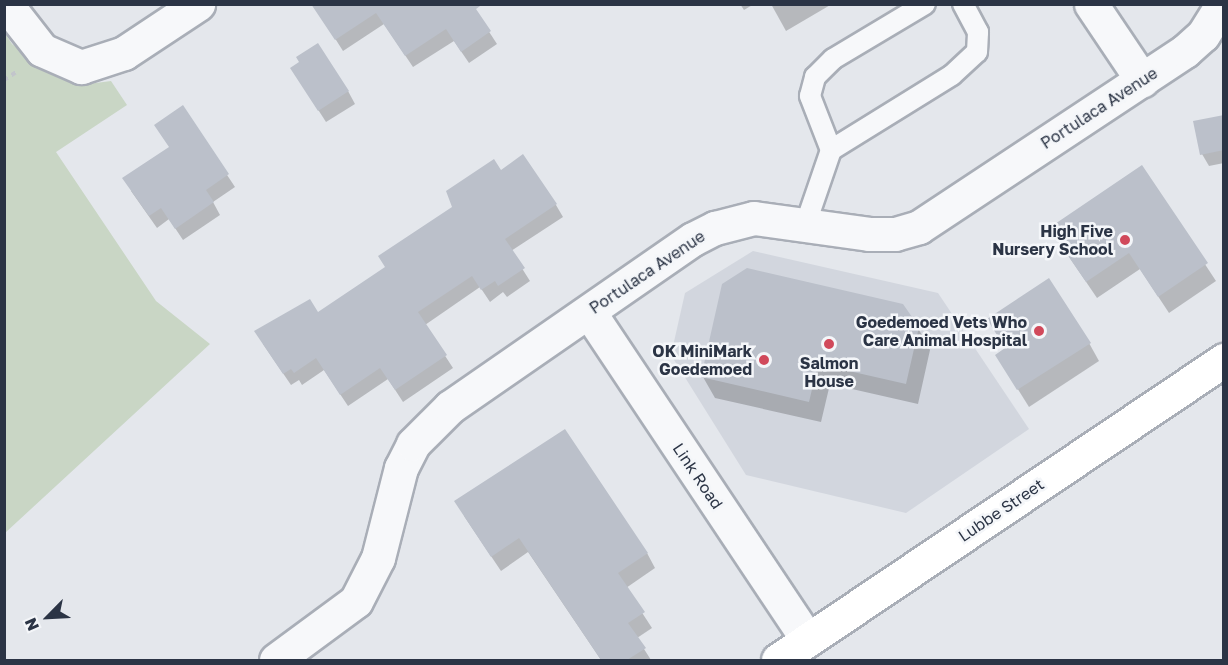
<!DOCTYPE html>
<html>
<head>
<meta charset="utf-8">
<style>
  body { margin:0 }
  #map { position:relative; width:1228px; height:665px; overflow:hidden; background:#e4e7ec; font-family:"Golos Text",sans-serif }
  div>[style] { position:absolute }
  .built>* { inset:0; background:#d2d6de }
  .green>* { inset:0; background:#c9d6c5 }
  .shadow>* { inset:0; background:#0003 }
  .building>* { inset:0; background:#bbc0ca }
  .path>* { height:4px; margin-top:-2px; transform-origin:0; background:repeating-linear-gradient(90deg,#c2c5cb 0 4.5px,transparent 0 9px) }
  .roads { filter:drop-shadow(2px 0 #a9aeb7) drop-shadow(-2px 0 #a9aeb7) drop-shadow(0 2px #a9aeb7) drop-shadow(0 -2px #a9aeb7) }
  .lane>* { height:20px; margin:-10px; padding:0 10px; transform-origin:10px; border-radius:10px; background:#f7f8fa }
  .street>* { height:33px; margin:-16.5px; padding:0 16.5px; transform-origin:16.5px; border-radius:16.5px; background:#f7f8fa }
  .secondary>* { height:33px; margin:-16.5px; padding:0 16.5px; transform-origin:16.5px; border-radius:16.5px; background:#fff }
  .dots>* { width:16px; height:16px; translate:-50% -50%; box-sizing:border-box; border:3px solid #f4f6f9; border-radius:50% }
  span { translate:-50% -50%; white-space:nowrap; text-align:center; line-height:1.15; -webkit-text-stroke:5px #f4f6f9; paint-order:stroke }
  .street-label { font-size:16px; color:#2b3445 }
  .poi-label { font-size:16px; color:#2b3445; font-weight:700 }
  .right { translate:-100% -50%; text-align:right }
  .frame { position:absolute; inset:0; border:6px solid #2b3445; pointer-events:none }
  .north { position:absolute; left:18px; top:587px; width:60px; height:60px; -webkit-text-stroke:4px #f4f6f9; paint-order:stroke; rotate:246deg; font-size:16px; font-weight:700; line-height:24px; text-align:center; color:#2b3445 }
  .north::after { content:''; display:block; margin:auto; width:21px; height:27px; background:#2b3445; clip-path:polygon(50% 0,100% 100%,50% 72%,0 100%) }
</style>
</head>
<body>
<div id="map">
  <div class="built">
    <div style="clip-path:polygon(753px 251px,938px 293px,1029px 429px,906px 513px,746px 475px,671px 355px,685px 293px)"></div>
  </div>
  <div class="green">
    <div style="clip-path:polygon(4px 32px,12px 44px,39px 65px,65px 79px,88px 84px,111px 81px,127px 105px,56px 152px,156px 301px,210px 344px,5px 533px)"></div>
  </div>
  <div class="shadow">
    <div style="clip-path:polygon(471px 4px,497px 44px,469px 63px,454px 41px,413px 67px,384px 24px,343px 51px,317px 10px)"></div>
    <div style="clip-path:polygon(740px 4px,754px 4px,744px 10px)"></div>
    <div style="clip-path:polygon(771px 4px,832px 4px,786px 31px)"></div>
    <div style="clip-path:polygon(299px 80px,348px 91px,355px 104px,326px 122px)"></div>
    <div style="clip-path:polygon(182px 107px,235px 187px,213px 202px,220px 215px,183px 240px,169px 219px,157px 228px,131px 191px,170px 148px)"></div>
    <div style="clip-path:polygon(1224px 116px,1224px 163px,1209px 166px,1202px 154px)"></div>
    <div style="clip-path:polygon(1141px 167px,1216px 281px,1169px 313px,1140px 269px,1097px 298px,1061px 245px)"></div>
    <div style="clip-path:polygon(500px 172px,556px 205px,563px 217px,511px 251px,530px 281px,507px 297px,503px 292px,490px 302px,480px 287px,425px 325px,453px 368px,403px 402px,388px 379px,348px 406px,324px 370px,302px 385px,299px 380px,291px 385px,263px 344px,318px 314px,386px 268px,454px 207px)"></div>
    <div style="clip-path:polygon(918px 328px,930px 350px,918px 404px,830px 384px,821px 422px,715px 398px,703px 377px)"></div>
    <div style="clip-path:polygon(1089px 343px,1099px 361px,1029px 407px,1007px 372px)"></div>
    <div style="clip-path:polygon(464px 516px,647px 553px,655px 568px,626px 588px,652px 628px,637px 638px,651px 660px,601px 660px,528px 552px,501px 571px)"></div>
  </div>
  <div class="building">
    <div style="clip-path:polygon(311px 4px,483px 4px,476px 9px,491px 31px,461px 52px,446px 29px,405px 56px,376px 13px,335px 40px)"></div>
    <div style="clip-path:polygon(318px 43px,349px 91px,318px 111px,290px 68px,299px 62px,296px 57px)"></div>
    <div style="clip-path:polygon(183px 105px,229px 174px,206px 190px,214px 202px,175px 229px,161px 208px,149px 216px,122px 178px,169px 147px,154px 125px)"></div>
    <div style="clip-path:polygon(1224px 115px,1224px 150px,1200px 155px,1193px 121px)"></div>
    <div style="clip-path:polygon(523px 154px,557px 204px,505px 239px,525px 268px,498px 286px,495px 281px,481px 290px,472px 276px,418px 312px,447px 355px,395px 390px,380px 368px,340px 395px,316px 358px,294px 373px,291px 369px,283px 374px,254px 331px,310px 299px,318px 312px,385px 267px,378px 256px,452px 207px,446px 191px,494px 159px,501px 170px)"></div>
    <div style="clip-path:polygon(1142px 165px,1208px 263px,1158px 297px,1129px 253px,1086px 282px,1049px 228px)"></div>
    <div style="clip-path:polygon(747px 268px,903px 304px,919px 327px,906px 384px,818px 364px,809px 402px,701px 377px,722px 284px)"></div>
    <div style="clip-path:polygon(1049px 278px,1091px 343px,1017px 390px,995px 355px,1005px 348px,987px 319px)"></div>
    <div style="clip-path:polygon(565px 429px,648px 553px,618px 573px,645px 612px,628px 623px,646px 648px,627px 660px,601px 660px,519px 538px,491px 557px,454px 501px)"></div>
  </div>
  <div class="path">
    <div style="left:4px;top:80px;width:17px;rotate:-33deg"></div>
  </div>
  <div class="roads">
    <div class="lane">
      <div style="left:831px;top:150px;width:58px;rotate:-111.3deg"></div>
      <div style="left:810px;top:96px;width:20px;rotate:-75deg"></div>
      <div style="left:815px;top:77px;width:25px;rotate:-45deg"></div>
      <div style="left:833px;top:59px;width:107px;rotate:-30.9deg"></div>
      <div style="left:806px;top:223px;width:77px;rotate:-71.1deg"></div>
      <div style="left:831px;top:150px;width:142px;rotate:-31.8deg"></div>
      <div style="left:952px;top:75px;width:34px;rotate:-43deg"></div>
      <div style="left:977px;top:52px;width:20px;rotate:-87deg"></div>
      <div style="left:978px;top:32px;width:32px;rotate:-118deg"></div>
    </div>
    <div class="street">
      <div style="left:6px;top:4px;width:58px;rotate:52deg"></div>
      <div style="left:42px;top:50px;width:43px;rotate:23.6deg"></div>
      <div style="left:81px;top:67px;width:45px;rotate:-18deg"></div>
      <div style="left:124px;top:53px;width:89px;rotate:-33.5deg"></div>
      <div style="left:1091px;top:4px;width:92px;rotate:56.1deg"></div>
      <div style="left:589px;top:312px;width:394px;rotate:56.3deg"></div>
      <div style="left:276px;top:660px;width:99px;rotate:-36.4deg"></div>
      <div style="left:356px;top:601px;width:48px;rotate:-62.9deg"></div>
      <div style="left:378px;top:558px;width:93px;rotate:-75.7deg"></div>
      <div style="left:401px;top:468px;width:27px;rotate:-63deg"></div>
      <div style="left:413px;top:444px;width:52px;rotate:-45deg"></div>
      <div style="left:450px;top:407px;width:295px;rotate:-34.7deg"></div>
      <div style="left:693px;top:239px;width:25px;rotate:-27deg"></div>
      <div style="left:715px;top:228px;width:40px;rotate:-14.4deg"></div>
      <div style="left:754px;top:218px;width:116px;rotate:7.9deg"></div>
      <div style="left:869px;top:234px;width:26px"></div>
      <div style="left:895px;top:234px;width:25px;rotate:-16deg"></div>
      <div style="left:919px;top:227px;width:319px;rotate:-33.5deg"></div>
      <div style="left:1185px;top:51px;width:24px;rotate:-42deg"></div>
      <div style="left:1203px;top:35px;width:36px;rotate:-58deg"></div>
    </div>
    <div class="secondary">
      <div style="left:778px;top:660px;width:538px;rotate:-33.93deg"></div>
    </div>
  </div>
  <div class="dots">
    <div style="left:1125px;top:240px;background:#d1495b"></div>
    <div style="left:1039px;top:331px;background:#d1495b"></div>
    <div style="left:829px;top:344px;background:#d1495b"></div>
    <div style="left:764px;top:360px;background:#d1495b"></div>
  </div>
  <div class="street-label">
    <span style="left:1099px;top:108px;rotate:-33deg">Portulaca Avenue</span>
    <span style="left:647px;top:272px;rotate:-34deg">Portulaca Avenue</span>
    <span style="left:698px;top:476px;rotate:56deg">Link Road</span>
    <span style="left:1001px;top:510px;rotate:-34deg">Lubbe Street</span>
  </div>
  <div class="poi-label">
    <span class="right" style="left:1113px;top:240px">High Five<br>Nursery School</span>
    <span class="right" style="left:1027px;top:331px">Goedemoed Vets Who<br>Care Animal Hospital</span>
    <span class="right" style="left:752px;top:360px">OK MiniMark<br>Goedemoed</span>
    <span style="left:829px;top:372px">Salmon<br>House</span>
  </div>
  <div class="frame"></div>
  <div class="north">N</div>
</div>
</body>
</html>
